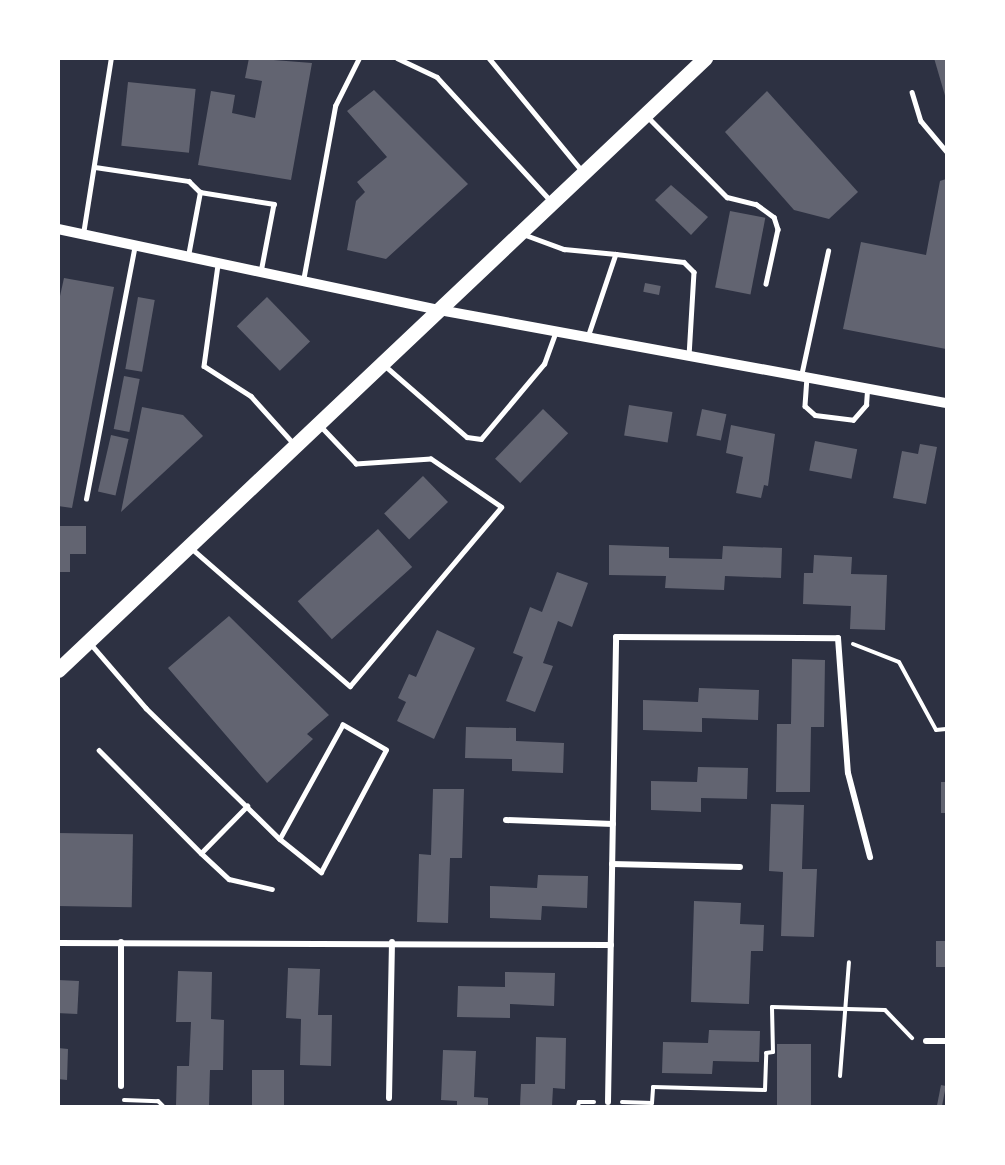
<!DOCTYPE html>
<html>
<head>
<meta charset="utf-8">
<style>
  body { margin:0 }
  #map { position:relative; width:1005px; height:1165px; overflow:hidden; background:#2d3142; font-family:"PT Sans",sans-serif }
  div>[style] { position:absolute }
  .building>* { inset:0; background:#626471; transform-origin:0 0 }
  .path>* { height:4px; margin:-2px; padding:0 2px; transform-origin:2px; border-radius:2px; background:#fff }
  .service>* { height:4.5px; margin:-2.25px; padding:0 2.25px; transform-origin:2.25px; border-radius:2.25px; background:#fff }
  .minor>* { height:6px; margin:-3px; padding:0 3px; transform-origin:3px; border-radius:3px; background:#fff }
  .tertiary>* { height:10px; margin:-5px; padding:0 5px; transform-origin:5px; border-radius:5px; background:#fff }
  .primary>* { height:15px; margin:-7.5px; padding:0 7.5px; transform-origin:7.5px; border-radius:7.5px; background:#fff }
  span { translate:-50% -50%; white-space:nowrap; text-align:center; line-height:1.15; -webkit-text-stroke:4.5px #fff; paint-order:stroke }
  .frame { position:absolute; inset:0; border:60px solid #fff; pointer-events:none }
</style>
</head>
<body>
<div id="map">
  <div class="building">
    <div style="clip-path:polygon(249px 58px,312px 63px,291px 180px,198px 165px,211px 91px,235px 95px,232px 113px,255px 118px,262px 81px,245px 78px)"></div>
    <div style="clip-path:polygon(934px 58px,946px 58px,946px 99px)"></div>
    <div style="left:128px;top:82px;width:68px;height:64px;rotate:6deg"></div>
    <div style="clip-path:polygon(374px 90px,468px 184px,386px 259px,347px 250px,356px 201px,365px 192px,357px 182px,387px 157px,347px 111px)"></div>
    <div style="clip-path:polygon(767px 91px,858px 192px,829px 219px,794px 210px,725px 132px)"></div>
    <div style="clip-path:polygon(946px 179px,946px 349px,843px 329px,861px 242px,926px 255px,940px 181px)"></div>
    <div style="clip-path:polygon(671px 185px,708px 217px,691px 235px,655px 200px)"></div>
    <div style="left:730px;top:211px;width:36px;height:78px;rotate:11deg"></div>
    <div style="clip-path:polygon(64px 278px,114px 287px,72px 508px,58px 506px,58px 305px)"></div>
    <div style="left:645px;top:283px;width:16px;height:9px;rotate:11deg"></div>
    <div style="left:138px;top:297px;width:17px;height:73px;rotate:10deg"></div>
    <div style="left:267px;top:297px;width:62px;height:42px;rotate:46deg"></div>
    <div style="left:124px;top:376px;width:16px;height:54px;rotate:11deg"></div>
    <div style="left:629px;top:405px;width:44px;height:31px;rotate:9deg"></div>
    <div style="clip-path:polygon(142px 407px,183px 415px,203px 436px,121px 512px)"></div>
    <div style="left:543px;top:409px;width:35px;height:69px;rotate:44deg"></div>
    <div style="left:702px;top:409px;width:25px;height:27px;rotate:12deg"></div>
    <div style="clip-path:polygon(731px 425px,775px 434px,768px 486px,764px 485px,761px 498px,736px 493px,743px 457px,726px 453px)"></div>
    <div style="left:111px;top:435px;width:18px;height:58px;rotate:13deg"></div>
    <div style="left:815px;top:441px;width:43px;height:30px;rotate:11deg"></div>
    <div style="clip-path:polygon(920px 444px,937px 447px,926px 504px,893px 498px,902px 451px,918px 454px)"></div>
    <div style="left:423px;top:476px;width:36px;height:54px;rotate:46deg"></div>
    <div style="clip-path:polygon(58px 526px,86px 526px,86px 554px,70px 554px,70px 572px,58px 572px)"></div>
    <div style="left:378px;top:529px;width:51px;height:108px;rotate:48deg"></div>
    <div style="clip-path:polygon(609px 545px,669px 547px,669px 558px,722px 559px,723px 546px,782px 548px,781px 578px,725px 576px,724px 590px,665px 588px,666px 576px,609px 575px)"></div>
    <div style="clip-path:polygon(814px 555px,852px 557px,851px 574px,887px 575px,885px 630px,850px 629px,851px 606px,803px 604px,804px 573px,813px 573px)"></div>
    <div style="clip-path:polygon(557px 572px,588px 583px,572px 627px,558px 621px,543px 663px,553px 666px,535px 712px,506px 701px,523px 657px,513px 653px,530px 607px,542px 612px)"></div>
    <div style="clip-path:polygon(229px 616px,329px 715px,307px 734px,313px 739px,267px 783px,168px 668px)"></div>
    <div style="clip-path:polygon(437px 630px,475px 648px,434px 739px,397px 721px,406px 702px,398px 698px,409px 674px,416px 677px)"></div>
    <div style="clip-path:polygon(792px 659px,825px 660px,824px 727px,811px 727px,810px 792px,776px 792px,777px 724px,791px 724px)"></div>
    <div style="clip-path:polygon(699px 688px,759px 690px,758px 720px,702px 718px,702px 732px,643px 730px,643px 700px,698px 702px)"></div>
    <div style="clip-path:polygon(466px 727px,516px 728px,516px 741px,564px 743px,563px 773px,512px 771px,512px 759px,465px 758px)"></div>
    <div style="clip-path:polygon(698px 767px,748px 768px,747px 799px,701px 798px,701px 812px,651px 810px,651px 781px,697px 782px)"></div>
    <div style="left:941px;top:782px;width:5px;height:31px"></div>
    <div style="clip-path:polygon(433px 789px,464px 789px,462px 858px,450px 858px,448px 923px,417px 922px,419px 854px,431px 855px)"></div>
    <div style="clip-path:polygon(771px 804px,804px 805px,802px 869px,817px 869px,814px 937px,781px 936px,783px 872px,769px 871px)"></div>
    <div style="left:58px;top:833px;width:75px;height:73px;rotate:1deg"></div>
    <div style="clip-path:polygon(538px 875px,588px 876px,587px 908px,542px 906px,541px 920px,490px 918px,490px 886px,537px 888px)"></div>
    <div style="clip-path:polygon(694px 901px,741px 903px,740px 924px,764px 925px,763px 951px,751px 951px,749px 1004px,691px 1002px)"></div>
    <div style="left:936px;top:941px;width:10px;height:26px"></div>
    <div style="clip-path:polygon(288px 968px,320px 969px,318px 1015px,332px 1015px,331px 1066px,300px 1065px,301px 1019px,286px 1018px)"></div>
    <div style="clip-path:polygon(178px 971px,212px 972px,211px 1019px,224px 1020px,223px 1070px,210px 1070px,209px 1106px,176px 1106px,177px 1066px,189px 1066px,191px 1022px,176px 1022px)"></div>
    <div style="clip-path:polygon(505px 972px,555px 973px,554px 1006px,510px 1004px,510px 1018px,457px 1017px,458px 986px,505px 987px)"></div>
    <div style="left:58px;top:980px;width:21px;height:33px;rotate:3deg"></div>
    <div style="clip-path:polygon(709px 1030px,760px 1031px,759px 1062px,713px 1061px,712px 1074px,662px 1073px,663px 1042px,708px 1043px)"></div>
    <div style="clip-path:polygon(536px 1037px,566px 1038px,565px 1089px,553px 1088px,552px 1106px,520px 1106px,521px 1084px,535px 1084px)"></div>
    <div style="left:777px;top:1044px;width:34px;height:62px"></div>
    <div style="clip-path:polygon(58px 1048px,68px 1049px,67px 1080px,58px 1079px)"></div>
    <div style="clip-path:polygon(443px 1050px,476px 1051px,474px 1097px,488px 1098px,488px 1106px,457px 1106px,457px 1101px,441px 1100px)"></div>
    <div style="left:252px;top:1070px;width:32px;height:36px"></div>
    <div style="left:941px;top:1085px;width:5px;height:21px;rotate:11deg"></div>
  </div>
  <div class="path">
    <div style="left:853px;top:644px;width:49px;rotate:21.4deg"></div>
    <div style="left:899px;top:662px;width:77px;rotate:61.4deg"></div>
    <div style="left:936px;top:730px;width:10px;rotate:-6deg"></div>
    <div style="left:840px;top:1076px;width:114px;rotate:-85.5deg"></div>
    <div style="left:124px;top:1100px;width:34px;rotate:2deg"></div>
    <div style="left:158px;top:1101px;width:7px;rotate:45deg"></div>
    <div style="left:622px;top:1102px;width:30px;rotate:2deg"></div>
    <div style="left:652px;top:1103px;width:16px;rotate:-86deg"></div>
    <div style="left:653px;top:1087px;width:112px;rotate:1.5deg"></div>
    <div style="left:765px;top:1090px;width:37px;rotate:-88deg"></div>
    <div style="left:766px;top:1053px;width:7px;rotate:-8deg"></div>
    <div style="left:773px;top:1052px;width:45px;rotate:-91.3deg"></div>
    <div style="left:772px;top:1007px;width:113px;rotate:1.5deg"></div>
    <div style="left:885px;top:1010px;width:39px;rotate:46deg"></div>
    <div style="left:578px;top:1106px;width:4px;rotate:-76deg"></div>
    <div style="left:579px;top:1102px;width:15px"></div>
  </div>
  <div class="service">
    <div style="left:397px;top:58px;width:44px;rotate:25.4deg"></div>
    <div style="left:437px;top:77px;width:168px;rotate:47.4deg"></div>
    <div style="left:489px;top:58px;width:146px;rotate:50.5deg"></div>
    <div style="left:912px;top:92px;width:30px;rotate:73deg"></div>
    <div style="left:921px;top:121px;width:39px;rotate:50deg"></div>
    <div style="left:647px;top:116px;width:114px;rotate:45.4deg"></div>
    <div style="left:727px;top:197px;width:30px;rotate:14deg"></div>
    <div style="left:756px;top:204px;width:22px;rotate:36deg"></div>
    <div style="left:774px;top:217px;width:13px;rotate:72deg"></div>
    <div style="left:778px;top:229px;width:56px;rotate:102.3deg"></div>
    <div style="left:95px;top:167px;width:95px;rotate:8.5deg"></div>
    <div style="left:189px;top:181px;width:16px;rotate:45deg"></div>
    <div style="left:200px;top:192px;width:75px;rotate:9.2deg"></div>
    <div style="left:274px;top:204px;width:69px;rotate:100.8deg"></div>
    <div style="left:83px;top:234px;width:178px;rotate:-81deg"></div>
    <div style="left:523px;top:234px;width:44px;rotate:20.1deg"></div>
    <div style="left:564px;top:249px;width:52px;rotate:5.5deg"></div>
    <div style="left:616px;top:254px;width:88px;rotate:108.6deg"></div>
    <div style="left:616px;top:254px;width:68px;rotate:6.7deg"></div>
    <div style="left:684px;top:262px;width:14px;rotate:45deg"></div>
    <div style="left:694px;top:272px;width:83px;rotate:93.4deg"></div>
    <div style="left:188px;top:256px;width:65px;rotate:-79.4deg"></div>
    <div style="left:218px;top:265px;width:102px;rotate:97.9deg"></div>
    <div style="left:204px;top:366px;width:56px;rotate:32.6deg"></div>
    <div style="left:251px;top:396px;width:64px;rotate:48.1deg"></div>
    <div style="left:303px;top:281px;width:178px;rotate:-79.6deg"></div>
    <div style="left:335px;top:106px;width:54px;rotate:-63.4deg"></div>
    <div style="left:383px;top:364px;width:111px;rotate:41deg"></div>
    <div style="left:467px;top:437px;width:14px;rotate:8deg"></div>
    <div style="left:481px;top:439px;width:98px;rotate:-50deg"></div>
    <div style="left:544px;top:364px;width:35px;rotate:-70deg"></div>
    <div style="left:801px;top:376px;width:128px;rotate:-77.8deg"></div>
    <div style="left:807px;top:377px;width:29px;rotate:94deg"></div>
    <div style="left:805px;top:406px;width:13px;rotate:42deg"></div>
    <div style="left:815px;top:415px;width:38px;rotate:7deg"></div>
    <div style="left:853px;top:420px;width:20px;rotate:-49deg"></div>
    <div style="left:866px;top:405px;width:16px;rotate:-86deg"></div>
    <div style="left:86px;top:499px;width:259px;rotate:-79.1deg"></div>
    <div style="left:190px;top:547px;width:212px;rotate:41deg"></div>
    <div style="left:350px;top:686px;width:234px;rotate:-49.8deg"></div>
    <div style="left:501px;top:507px;width:85px;rotate:-145.6deg"></div>
    <div style="left:431px;top:459px;width:75px;rotate:176.2deg"></div>
    <div style="left:356px;top:464px;width:51px;rotate:-133.4deg"></div>
    <div style="left:90px;top:643px;width:86px;rotate:49.3deg"></div>
    <div style="left:146px;top:708px;width:187px;rotate:44.4deg"></div>
    <div style="left:280px;top:839px;width:53px;rotate:38.8deg"></div>
    <div style="left:321px;top:872px;width:138px;rotate:-62deg"></div>
    <div style="left:386px;top:750px;width:50px;rotate:-149.8deg"></div>
    <div style="left:343px;top:725px;width:130px;rotate:118.9deg"></div>
    <div style="left:99px;top:750px;width:145px;rotate:45.3deg"></div>
    <div style="left:201px;top:853px;width:66px;rotate:-45.6deg"></div>
    <div style="left:201px;top:853px;width:38px;rotate:43deg"></div>
    <div style="left:229px;top:879px;width:44px;rotate:13.1deg"></div>
  </div>
  <div class="minor">
    <div style="left:506px;top:820px;width:107px;rotate:2.1deg"></div>
    <div style="left:612px;top:864px;width:128px;rotate:1.3deg"></div>
    <div style="left:58px;top:943px;width:553px;rotate:0.21deg"></div>
    <div style="left:926px;top:1041px;width:20px"></div>
    <div style="left:121px;top:1086px;width:144px;rotate:-90deg"></div>
    <div style="left:389px;top:1098px;width:156px;rotate:-88.9deg"></div>
    <div style="left:608px;top:1102px;width:465px;rotate:-89deg"></div>
    <div style="left:616px;top:637px;width:222px;rotate:0.3deg"></div>
    <div style="left:838px;top:638px;width:135px;rotate:85.8deg"></div>
    <div style="left:848px;top:773px;width:87px;rotate:75.3deg"></div>
  </div>
  <div class="tertiary">
    <div style="left:58px;top:229px;width:384px;rotate:12deg"></div>
    <div style="left:434px;top:309px;width:521px;rotate:10.4deg"></div>
  </div>
  <div class="primary">
    <div style="left:58px;top:670px;width:891px;rotate:-43.41deg"></div>
  </div>
  <div class="frame"></div>
</div>
</body>
</html>
